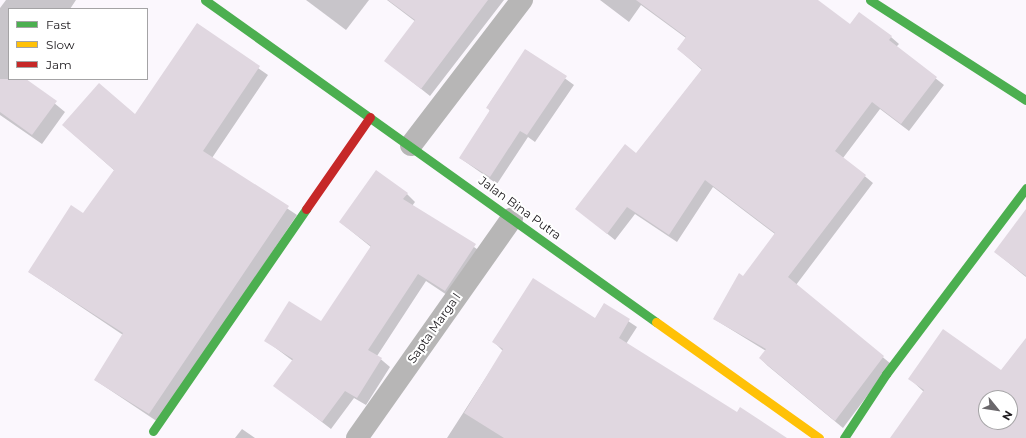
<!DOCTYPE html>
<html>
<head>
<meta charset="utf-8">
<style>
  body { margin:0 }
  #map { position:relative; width:1026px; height:438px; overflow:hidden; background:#fbf7fd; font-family:Montserrat,sans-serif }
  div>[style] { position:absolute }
  .shadow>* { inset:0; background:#0003 }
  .building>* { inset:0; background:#e0d7e0 }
  .street>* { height:22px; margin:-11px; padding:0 11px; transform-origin:11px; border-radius:11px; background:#b7b6b6 }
  .fast>* { height:9px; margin:-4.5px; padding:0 4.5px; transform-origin:4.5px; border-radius:4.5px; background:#4caf50 }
  .slow>* { height:9px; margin:-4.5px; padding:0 4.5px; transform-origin:4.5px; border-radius:4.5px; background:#ffc107 }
  .jam>* { height:9px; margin:-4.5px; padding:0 4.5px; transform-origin:4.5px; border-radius:4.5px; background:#c62828 }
  span { translate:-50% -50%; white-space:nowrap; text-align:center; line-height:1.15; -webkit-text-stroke:4px #fff; paint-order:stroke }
  .street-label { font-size:12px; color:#1c191d }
  .legend { position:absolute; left:8px; top:8px; width:140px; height:72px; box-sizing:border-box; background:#fff; border:1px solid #a4a3a5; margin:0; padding:5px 7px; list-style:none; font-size:12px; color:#1c191d }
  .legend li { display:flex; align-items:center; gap:8px; height:20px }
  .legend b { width:20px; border:1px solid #a4a3a5 }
  .north { position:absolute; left:978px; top:390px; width:40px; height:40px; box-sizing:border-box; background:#fff; border:1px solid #a4a3a5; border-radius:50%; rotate:120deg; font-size:11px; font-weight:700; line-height:16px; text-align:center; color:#1c191d }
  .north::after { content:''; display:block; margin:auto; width:14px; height:18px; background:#6a676b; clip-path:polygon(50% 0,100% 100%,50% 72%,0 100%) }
</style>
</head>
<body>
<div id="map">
  <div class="shadow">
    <div style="clip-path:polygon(6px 0,76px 0,70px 9px,9px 9px,9px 79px,25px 79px,65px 112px,42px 144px,0 115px,0 8px)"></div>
    <div style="clip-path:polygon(306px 0,369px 0,346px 30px)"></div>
    <div style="clip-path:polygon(387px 0,504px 0,430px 96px,386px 61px,416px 22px)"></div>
    <div style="clip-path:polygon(600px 0,816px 0,850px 26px,891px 37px,899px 44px,896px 47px,944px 85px,909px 131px,880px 109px,843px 158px,873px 183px,796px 285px,891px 364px,843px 428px,768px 366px,760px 358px,766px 351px,714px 319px,775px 234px,713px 187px,677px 242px,635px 214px,615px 240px,577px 209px,636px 154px,702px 70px,678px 49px,686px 38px,641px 5px,629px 22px)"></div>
    <div style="clip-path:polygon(197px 25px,268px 75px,212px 158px,297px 215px,158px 422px,95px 380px,123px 335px,29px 272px,83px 215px,115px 171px,63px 125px,136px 116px)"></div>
    <div style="clip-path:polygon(526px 50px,574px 85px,535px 142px,528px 137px,497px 184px,460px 158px,490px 111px,487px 107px)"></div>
    <div style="clip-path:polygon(407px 194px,415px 202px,412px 206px,483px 253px,453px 299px,426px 281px,377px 356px,390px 367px,366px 405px,354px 398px,331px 429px,275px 386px,293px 361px,265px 340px,322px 322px,371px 247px,340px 222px)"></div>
    <div style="clip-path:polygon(1026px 228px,1026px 277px,995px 252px)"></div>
    <div style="clip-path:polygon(604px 305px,637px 327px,626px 344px,752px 438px,447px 438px,503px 351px,494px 342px,595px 319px)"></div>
    <div style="clip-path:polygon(evenodd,1026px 339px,1026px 438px,891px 438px,924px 392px,910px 379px,1001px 371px,1026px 339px,986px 398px,1010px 398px,1010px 422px,986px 422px,986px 398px)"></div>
    <div style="clip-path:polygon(242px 429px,255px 438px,235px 438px)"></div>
  </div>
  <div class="building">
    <div style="clip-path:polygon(388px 0,488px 0,421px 89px,384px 61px,415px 20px)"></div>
    <div style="clip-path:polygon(636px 0,818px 0,850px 24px,859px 12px,892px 36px,889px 40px,937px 77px,901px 124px,872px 102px,835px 151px,866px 175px,788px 277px,884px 356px,835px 421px,759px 358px,766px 349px,713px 319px,739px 273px,743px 276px,775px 233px,705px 180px,669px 235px,627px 207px,607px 234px,575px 209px,625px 144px,636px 153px,702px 69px,677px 49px,686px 37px)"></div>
    <div style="clip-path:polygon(197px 23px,260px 66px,203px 151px,289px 206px,149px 414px,94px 380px,123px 333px,28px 272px,71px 205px,83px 213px,114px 170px,62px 125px,99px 83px,135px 114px)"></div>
    <div style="clip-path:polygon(525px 49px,567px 76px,527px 135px,520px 131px,490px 177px,459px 158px,490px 110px,486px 108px)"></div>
    <div style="clip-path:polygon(0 79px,26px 79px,57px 101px,32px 135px,0 112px)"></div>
    <div style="clip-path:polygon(376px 170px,408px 193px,403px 199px,476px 244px,445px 291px,418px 274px,368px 350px,382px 358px,357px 398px,345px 391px,322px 422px,273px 386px,293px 359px,264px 341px,289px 301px,321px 321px,371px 246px,339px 222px)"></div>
    <div style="clip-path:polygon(1026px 209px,1026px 276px,994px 252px)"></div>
    <div style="clip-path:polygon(533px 278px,595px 318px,604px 303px,630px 319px,619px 338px,737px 412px,740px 407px,787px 438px,504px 438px,464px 413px,503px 349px,492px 342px)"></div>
    <div style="clip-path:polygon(evenodd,943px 329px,1001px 370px,1026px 338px,1026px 438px,890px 438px,924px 390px,908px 379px,943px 329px,986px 398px,1010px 398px,1010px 422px,986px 422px,986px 398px)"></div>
  </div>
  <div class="street">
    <div style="left:411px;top:145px;width:183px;rotate:-52.6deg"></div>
    <div style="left:357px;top:438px;width:269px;rotate:-54.8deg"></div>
  </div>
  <div class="fast">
    <div style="left:205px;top:0;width:554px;rotate:35.53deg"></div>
    <div style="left:870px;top:0;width:185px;rotate:32.7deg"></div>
    <div style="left:153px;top:431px;width:270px;rotate:-55.4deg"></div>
    <div style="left:844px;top:438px;width:77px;rotate:-56.7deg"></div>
    <div style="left:886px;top:374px;width:233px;rotate:-53deg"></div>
  </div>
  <div class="slow">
    <div style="left:656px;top:322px;width:200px;rotate:35.4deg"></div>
  </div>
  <div class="jam">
    <div style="left:306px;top:209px;width:112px;rotate:-55.2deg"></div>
  </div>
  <div class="street-label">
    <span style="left:520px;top:208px;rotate:36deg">Jalan Bina Putra</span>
    <span style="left:434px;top:328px;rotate:-55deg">Sapta Marga I</span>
  </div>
  <ul class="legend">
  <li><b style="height:5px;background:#4caf50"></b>Fast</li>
  <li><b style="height:5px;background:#ffc107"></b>Slow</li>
  <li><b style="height:5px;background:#c62828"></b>Jam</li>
  </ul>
  <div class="north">N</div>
</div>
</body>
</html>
